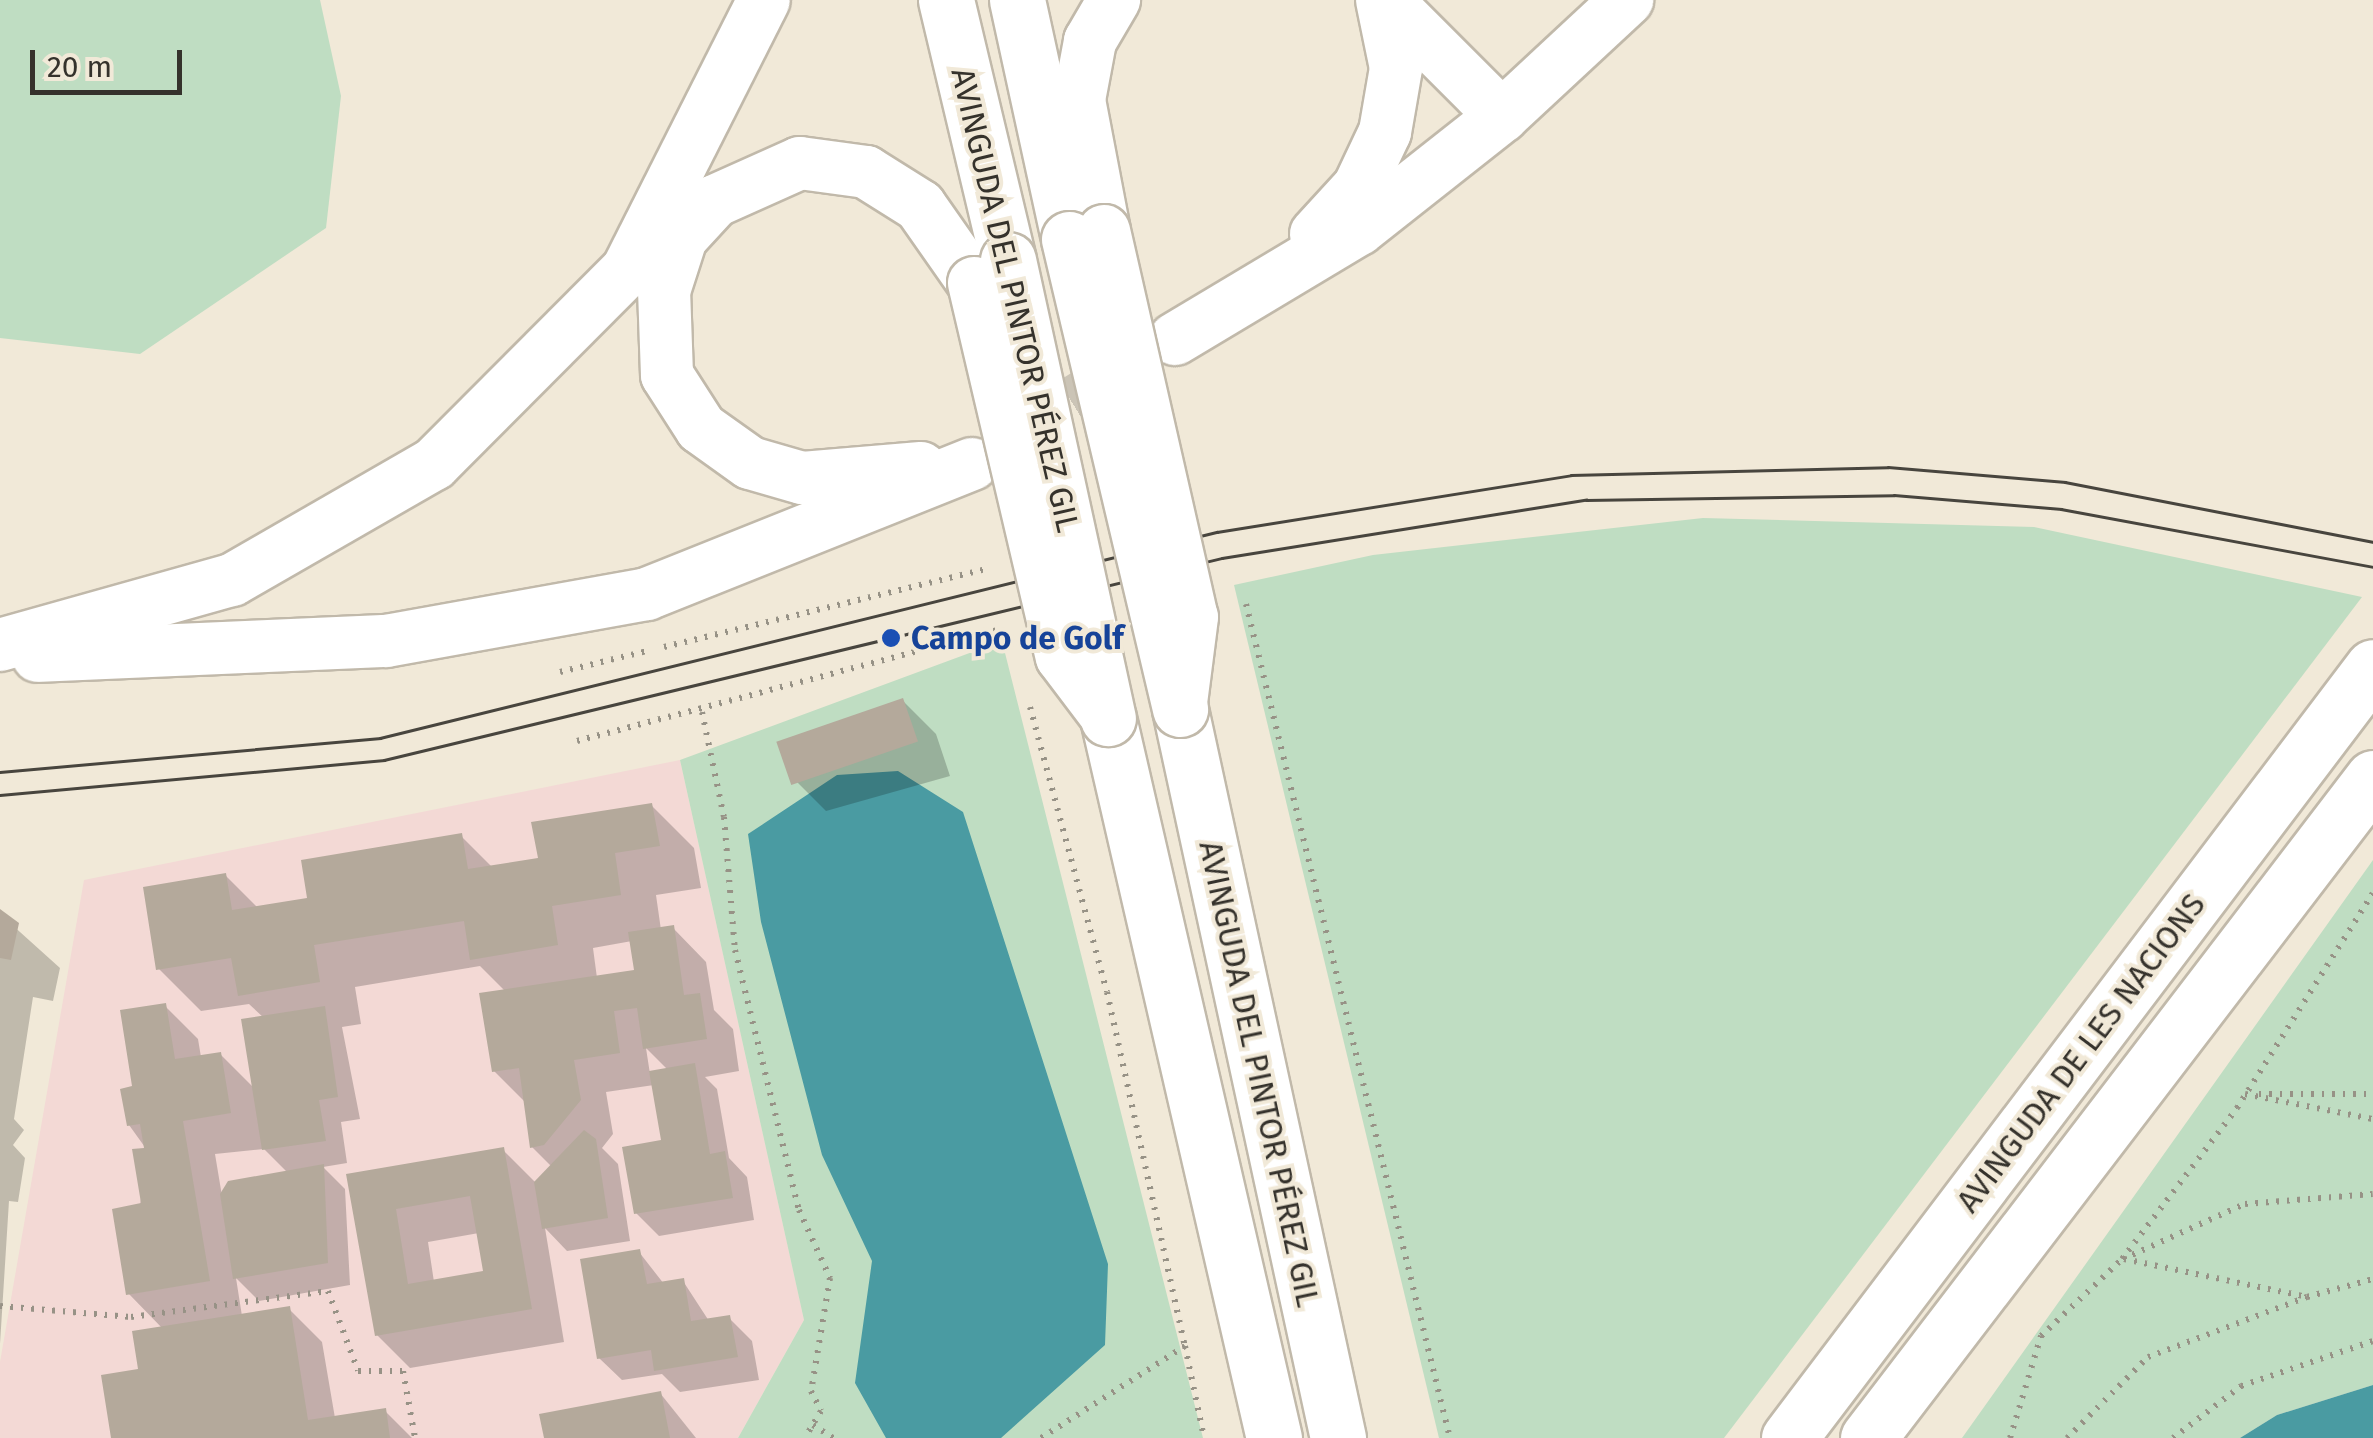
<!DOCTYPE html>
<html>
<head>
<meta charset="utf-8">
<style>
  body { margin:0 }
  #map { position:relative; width:2373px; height:1438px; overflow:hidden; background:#f1e9d8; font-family:"Fira Sans",sans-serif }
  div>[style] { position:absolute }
  .commercial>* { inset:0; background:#f3d9d5 }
  .green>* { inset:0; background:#bfddc2 }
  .water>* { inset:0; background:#4a9ba2 }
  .shadow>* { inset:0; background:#0003 }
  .building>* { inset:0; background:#b4a99b; transform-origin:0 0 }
  .street-tunnel>* { height:52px; margin-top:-26px; transform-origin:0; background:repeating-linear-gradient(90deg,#cbc4b6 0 52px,transparent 0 78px) }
  .path>* { height:6px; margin-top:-3px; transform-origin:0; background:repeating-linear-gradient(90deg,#979286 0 2.5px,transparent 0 10.5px) }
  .roads { filter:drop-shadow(2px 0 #c1b9aa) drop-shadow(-2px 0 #c1b9aa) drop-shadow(0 2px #c1b9aa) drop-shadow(0 -2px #c1b9aa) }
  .street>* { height:52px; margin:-26px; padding:0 26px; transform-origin:26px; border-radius:26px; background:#fff }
  .secondary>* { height:55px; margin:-27.5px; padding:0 27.5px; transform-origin:27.5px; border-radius:27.5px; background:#fff }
  .tram>* { height:2.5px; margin:-1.25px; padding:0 1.25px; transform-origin:1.25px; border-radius:1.25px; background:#48453e }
  .bridges { filter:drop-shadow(2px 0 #c1b9aa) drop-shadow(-2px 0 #c1b9aa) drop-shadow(0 2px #c1b9aa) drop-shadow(0 -2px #c1b9aa) }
  .street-bridge>* { height:52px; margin:-26px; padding:0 26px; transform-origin:26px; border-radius:26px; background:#fff }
  .secondary-bridge>* { height:55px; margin:-27.5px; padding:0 27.5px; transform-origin:27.5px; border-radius:27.5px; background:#fff }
  .dots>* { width:28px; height:28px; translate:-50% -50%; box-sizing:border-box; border:5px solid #f1e9d8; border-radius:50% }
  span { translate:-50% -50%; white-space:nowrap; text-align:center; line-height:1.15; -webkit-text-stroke:8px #f1e9d8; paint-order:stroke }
  .street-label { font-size:32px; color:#35322c }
  .transit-label { font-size:32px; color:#164399; font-weight:700 }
  .left { translate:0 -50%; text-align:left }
  .scale { position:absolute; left:30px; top:50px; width:152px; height:45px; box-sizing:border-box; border:5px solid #35322c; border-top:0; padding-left:12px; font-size:30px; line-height:35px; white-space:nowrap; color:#35322c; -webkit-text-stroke:8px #f1e9d8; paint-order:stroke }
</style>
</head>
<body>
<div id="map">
  <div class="commercial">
    <div style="clip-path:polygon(680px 760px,804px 1320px,738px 1438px,0 1438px,0 1362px,84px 880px)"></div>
  </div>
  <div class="green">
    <div style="clip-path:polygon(0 0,320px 0,341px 96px,326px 228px,140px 354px,0 338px)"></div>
    <div style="clip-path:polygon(1703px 518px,2034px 527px,2362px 597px,1724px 1438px,1439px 1438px,1234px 585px,1373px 555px)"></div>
    <div style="clip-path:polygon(1002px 641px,1203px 1438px,738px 1438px,804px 1320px,680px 760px)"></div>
    <div style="clip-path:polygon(2373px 860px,2373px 1385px,2277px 1415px,2240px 1438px,1962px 1438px)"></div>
  </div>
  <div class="water">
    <div style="clip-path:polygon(898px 771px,963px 812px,1108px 1264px,1105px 1345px,1001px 1438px,886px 1438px,855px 1383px,872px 1261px,822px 1155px,761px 922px,748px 834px,837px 775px)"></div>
    <div style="clip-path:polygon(2373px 1385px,2373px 1438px,2240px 1438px,2277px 1415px)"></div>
  </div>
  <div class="shadow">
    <div style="clip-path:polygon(902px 700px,936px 734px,950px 776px,826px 811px,793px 778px)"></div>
    <div style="clip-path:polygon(evenodd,652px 806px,694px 848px,701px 888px,656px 895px,661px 930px,673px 928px,706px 962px,714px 1010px,733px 1029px,739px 1071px,705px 1077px,717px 1089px,729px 1158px,747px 1177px,754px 1220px,659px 1236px,636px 1213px,664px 1142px,654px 1085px,606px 1092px,613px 1134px,602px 1148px,618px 1164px,630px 1241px,567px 1251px,545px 1228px,564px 1342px,410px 1368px,377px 1335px,349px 1176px,503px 1150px,537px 1184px,552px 1167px,532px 1147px,526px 1103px,494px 1071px,505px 991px,480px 966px,355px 987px,361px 1024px,342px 1027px,360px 1119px,341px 1122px,347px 1163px,323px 1167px,345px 1189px,350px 1285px,259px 1301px,236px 1278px,242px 1316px,289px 1309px,322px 1342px,335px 1418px,385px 1411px,412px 1438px,113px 1438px,163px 1329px,129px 1294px,147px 1150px,129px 1125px,165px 1006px,198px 1039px,201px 1057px,220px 1054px,255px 1089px,264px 1018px,249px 1004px,201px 1011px,159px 969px,226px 876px,258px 908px,310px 900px,461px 836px,492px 867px,541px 860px,652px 806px,632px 941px,637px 972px,597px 978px,593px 948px,632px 941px,652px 806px,646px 1048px,668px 1070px,650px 1074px,646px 1048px,652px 806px,264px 1149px,288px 1173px,222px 1196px,215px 1154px,264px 1149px,652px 806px,479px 1233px,486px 1273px,434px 1282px,428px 1242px,479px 1233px)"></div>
    <div style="clip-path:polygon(0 914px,60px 968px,53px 1001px,33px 997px,14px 1119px,24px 1130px,13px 1145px,25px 1158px,18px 1202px,9px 1201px,0 1344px)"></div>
    <div style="clip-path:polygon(639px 1252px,664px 1284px,683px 1281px,709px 1321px,729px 1318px,752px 1341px,759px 1380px,680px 1392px,662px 1374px,622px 1380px,599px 1358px)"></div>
    <div style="clip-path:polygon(660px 1393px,696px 1438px,546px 1438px)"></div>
  </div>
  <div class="building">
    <div style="left:903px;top:698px;width:46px;height:134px;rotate:71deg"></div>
    <div style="clip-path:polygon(652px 803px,660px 846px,615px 853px,621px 895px,552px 906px,558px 945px,470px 960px,464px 921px,314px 945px,320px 982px,238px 996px,231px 958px,156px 970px,143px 887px,226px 873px,232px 910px,307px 898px,301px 860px,462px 833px,468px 869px,538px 858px,531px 822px)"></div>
    <div style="clip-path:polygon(0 909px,19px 923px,11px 960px,0 958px)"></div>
    <div style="clip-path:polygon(674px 925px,684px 995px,700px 993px,707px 1039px,643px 1049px,637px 1008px,614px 1011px,620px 1053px,574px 1060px,581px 1100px,544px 1145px,530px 1148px,519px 1068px,492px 1072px,479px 993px,634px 970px,628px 932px)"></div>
    <div style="clip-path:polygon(166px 1003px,175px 1059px,221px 1052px,231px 1113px,183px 1121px,210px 1281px,126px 1295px,112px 1209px,141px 1203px,132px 1149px,144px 1148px,140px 1124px,127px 1126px,120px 1089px,132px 1086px,120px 1010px)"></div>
    <div style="clip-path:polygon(325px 1006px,338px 1097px,319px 1100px,326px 1141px,262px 1150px,241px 1019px)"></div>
    <div style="clip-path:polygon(695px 1063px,710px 1154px,725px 1151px,733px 1198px,634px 1214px,622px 1147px,661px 1140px,649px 1071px)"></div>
    <div style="clip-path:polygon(584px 1130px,596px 1139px,608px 1218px,542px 1229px,534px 1182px)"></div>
    <div style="clip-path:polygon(evenodd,504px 1147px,532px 1309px,375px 1336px,346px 1174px,504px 1147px,470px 1196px,483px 1271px,408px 1284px,396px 1209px,470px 1196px)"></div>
    <div style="clip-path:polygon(324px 1164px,328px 1263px,233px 1279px,220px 1194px,228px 1181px)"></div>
    <div style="clip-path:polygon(640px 1249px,647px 1284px,684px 1278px,691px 1321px,730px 1315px,738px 1357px,654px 1371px,651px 1350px,597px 1359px,580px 1259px)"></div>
    <div style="clip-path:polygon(290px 1306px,308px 1420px,386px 1408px,390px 1438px,111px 1438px,101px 1375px,138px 1369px,132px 1331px)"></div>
    <div style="clip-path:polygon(661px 1391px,670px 1438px,544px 1438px,539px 1414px)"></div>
  </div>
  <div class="street-tunnel">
    <div style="left:1006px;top:444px;width:158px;rotate:-31.8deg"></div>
  </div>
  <div class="path">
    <div style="left:1246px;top:604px;width:859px;rotate:76.26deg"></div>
    <div style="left:664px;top:647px;width:332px;rotate:-13.6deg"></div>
    <div style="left:560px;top:672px;width:89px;rotate:-13.6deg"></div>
    <div style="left:1030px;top:707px;width:295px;rotate:74.9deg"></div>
    <div style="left:1107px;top:992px;width:362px;rotate:77.6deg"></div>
    <div style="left:1185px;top:1346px;width:171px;rotate:147.4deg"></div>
    <div style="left:702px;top:712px;width:107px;rotate:78.2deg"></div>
    <div style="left:724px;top:817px;width:133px;rotate:85.3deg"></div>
    <div style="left:735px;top:950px;width:268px;rotate:76.2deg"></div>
    <div style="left:799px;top:1210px;width:75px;rotate:65.5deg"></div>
    <div style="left:830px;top:1278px;width:115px;rotate:99.5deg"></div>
    <div style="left:811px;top:1391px;width:22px;rotate:63deg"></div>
    <div style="left:821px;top:1411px;width:31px;rotate:121deg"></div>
    <div style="left:577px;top:741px;width:440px;rotate:-14.8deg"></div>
    <div style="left:2245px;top:1094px;width:130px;rotate:11.1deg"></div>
    <div style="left:2259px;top:1094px;width:114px"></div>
    <div style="left:2123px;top:1259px;width:134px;rotate:-24.3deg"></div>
    <div style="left:2245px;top:1204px;width:128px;rotate:-4.5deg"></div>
    <div style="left:2124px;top:1259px;width:187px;rotate:11.7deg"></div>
    <div style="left:2307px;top:1297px;width:68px;rotate:-15.3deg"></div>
    <div style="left:0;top:1306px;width:131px;rotate:4.8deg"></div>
    <div style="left:131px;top:1317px;width:199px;rotate:-7.5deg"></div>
    <div style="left:328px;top:1291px;width:85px;rotate:69.4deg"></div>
    <div style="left:358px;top:1371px;width:45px"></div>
    <div style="left:403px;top:1371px;width:68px;rotate:79.8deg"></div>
    <div style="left:1185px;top:1346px;width:94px;rotate:78.3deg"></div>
    <div style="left:813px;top:1425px;width:24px;rotate:33deg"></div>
    <div style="left:2010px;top:1438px;width:107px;rotate:-73.1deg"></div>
    <div style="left:2041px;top:1336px;width:112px;rotate:-43.5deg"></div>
    <div style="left:2122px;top:1259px;width:190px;rotate:-52.7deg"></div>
    <div style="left:2237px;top:1108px;width:254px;rotate:-57.7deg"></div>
    <div style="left:2067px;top:1438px;width:115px;rotate:-45deg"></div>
    <div style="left:2148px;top:1357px;width:170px;rotate:-20.7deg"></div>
    <div style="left:2173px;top:1438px;width:86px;rotate:-37.4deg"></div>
    <div style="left:2241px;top:1386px;width:139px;rotate:-18.8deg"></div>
  </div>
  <div class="roads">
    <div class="street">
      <div style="left:1386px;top:0;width:164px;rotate:45deg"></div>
      <div style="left:1104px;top:231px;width:133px;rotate:-100.8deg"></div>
      <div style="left:1079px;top:100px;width:60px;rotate:-79.4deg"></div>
      <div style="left:1090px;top:41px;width:48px;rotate:-59.7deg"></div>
      <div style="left:1316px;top:234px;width:64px;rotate:-47.5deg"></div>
      <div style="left:1359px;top:187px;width:61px;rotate:-64.7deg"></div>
      <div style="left:1385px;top:132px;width:65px;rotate:-80.2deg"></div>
      <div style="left:1396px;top:68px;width:69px;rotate:-101.6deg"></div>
      <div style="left:1175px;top:339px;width:214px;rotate:-30.9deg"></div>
      <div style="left:1359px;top:229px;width:182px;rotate:-38.3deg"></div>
      <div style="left:1502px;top:116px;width:171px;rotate:-42.9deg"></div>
      <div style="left:921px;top:468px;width:119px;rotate:175.2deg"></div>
      <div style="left:802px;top:478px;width:54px;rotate:-163.9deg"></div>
      <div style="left:750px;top:463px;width:60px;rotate:-144.5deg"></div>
      <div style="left:701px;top:428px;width:63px;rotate:-122.7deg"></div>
      <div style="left:667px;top:375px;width:84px;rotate:-92deg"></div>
      <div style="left:664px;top:291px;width:56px;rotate:-72.2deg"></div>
      <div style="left:681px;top:238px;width:50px;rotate:-47.4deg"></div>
      <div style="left:715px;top:201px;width:93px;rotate:-24.1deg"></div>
      <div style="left:800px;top:163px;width:67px;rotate:7.8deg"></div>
      <div style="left:866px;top:172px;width:64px;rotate:32.2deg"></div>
      <div style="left:920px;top:206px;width:94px;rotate:55deg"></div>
      <div style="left:0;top:645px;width:241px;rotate:-15.7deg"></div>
      <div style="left:232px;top:580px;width:233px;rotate:-29.9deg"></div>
      <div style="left:434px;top:464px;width:275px;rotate:-45.1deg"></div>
      <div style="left:628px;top:269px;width:301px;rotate:-63.2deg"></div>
      <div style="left:38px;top:656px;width:348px;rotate:-2.5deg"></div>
      <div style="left:386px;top:641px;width:265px;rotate:-10.2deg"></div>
      <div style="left:647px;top:594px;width:350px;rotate:-21.8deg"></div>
    </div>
    <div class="secondary">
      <div style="left:946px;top:0;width:267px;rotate:76.6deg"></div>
      <div style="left:1017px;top:0;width:245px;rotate:77.7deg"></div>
      <div style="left:1180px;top:709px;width:746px;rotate:77.77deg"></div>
      <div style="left:1108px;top:718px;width:739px;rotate:77.02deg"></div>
      <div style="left:1789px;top:1438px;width:967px;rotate:-52.86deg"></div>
      <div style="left:1868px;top:1438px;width:831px;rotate:-52.58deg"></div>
    </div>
  </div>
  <div class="tram">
    <div style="left:0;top:772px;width:382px;rotate:-5.1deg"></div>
    <div style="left:380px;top:738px;width:862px;rotate:-13.83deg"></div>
    <div style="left:1217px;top:532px;width:359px;rotate:-9.1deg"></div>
    <div style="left:1571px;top:475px;width:317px;rotate:-1.4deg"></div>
    <div style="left:1888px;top:467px;width:178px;rotate:4.8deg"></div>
    <div style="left:2065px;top:482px;width:314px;rotate:11deg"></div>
    <div style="left:0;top:795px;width:386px;rotate:-5.2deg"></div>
    <div style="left:384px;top:760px;width:862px;rotate:-13.55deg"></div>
    <div style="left:1222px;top:558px;width:369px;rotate:-9.1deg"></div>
    <div style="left:1586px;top:500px;width:308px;rotate:-0.9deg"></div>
    <div style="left:1894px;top:495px;width:168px;rotate:4.8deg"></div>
    <div style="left:2061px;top:509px;width:317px;rotate:10.5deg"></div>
  </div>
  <div class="bridges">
    <div class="street-bridge">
      <div style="left:1104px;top:231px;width:396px;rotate:77.2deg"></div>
      <div style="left:1192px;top:617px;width:87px;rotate:97.3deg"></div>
      <div style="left:974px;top:283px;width:384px;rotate:76.8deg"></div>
      <div style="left:1062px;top:657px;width:76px;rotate:53deg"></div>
    </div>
    <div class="secondary-bridge">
      <div style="left:1069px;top:239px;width:483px;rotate:76.7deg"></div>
      <div style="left:1008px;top:260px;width:469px;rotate:77.7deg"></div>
    </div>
  </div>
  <div class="dots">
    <div style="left:891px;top:638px;background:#1a4fb4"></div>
  </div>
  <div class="street-label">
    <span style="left:1015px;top:300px;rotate:77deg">AVINGUDA DEL PINTOR PÉREZ GIL</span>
    <span style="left:2081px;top:1053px;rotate:-53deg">AVINGUDA DE LES NACIONS</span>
    <span style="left:1259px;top:1074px;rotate:78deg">AVINGUDA DEL PINTOR PÉREZ GIL</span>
  </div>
  <div class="transit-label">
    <span class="left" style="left:911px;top:638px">Campo de Golf</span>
  </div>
  <div class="scale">20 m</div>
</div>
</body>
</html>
